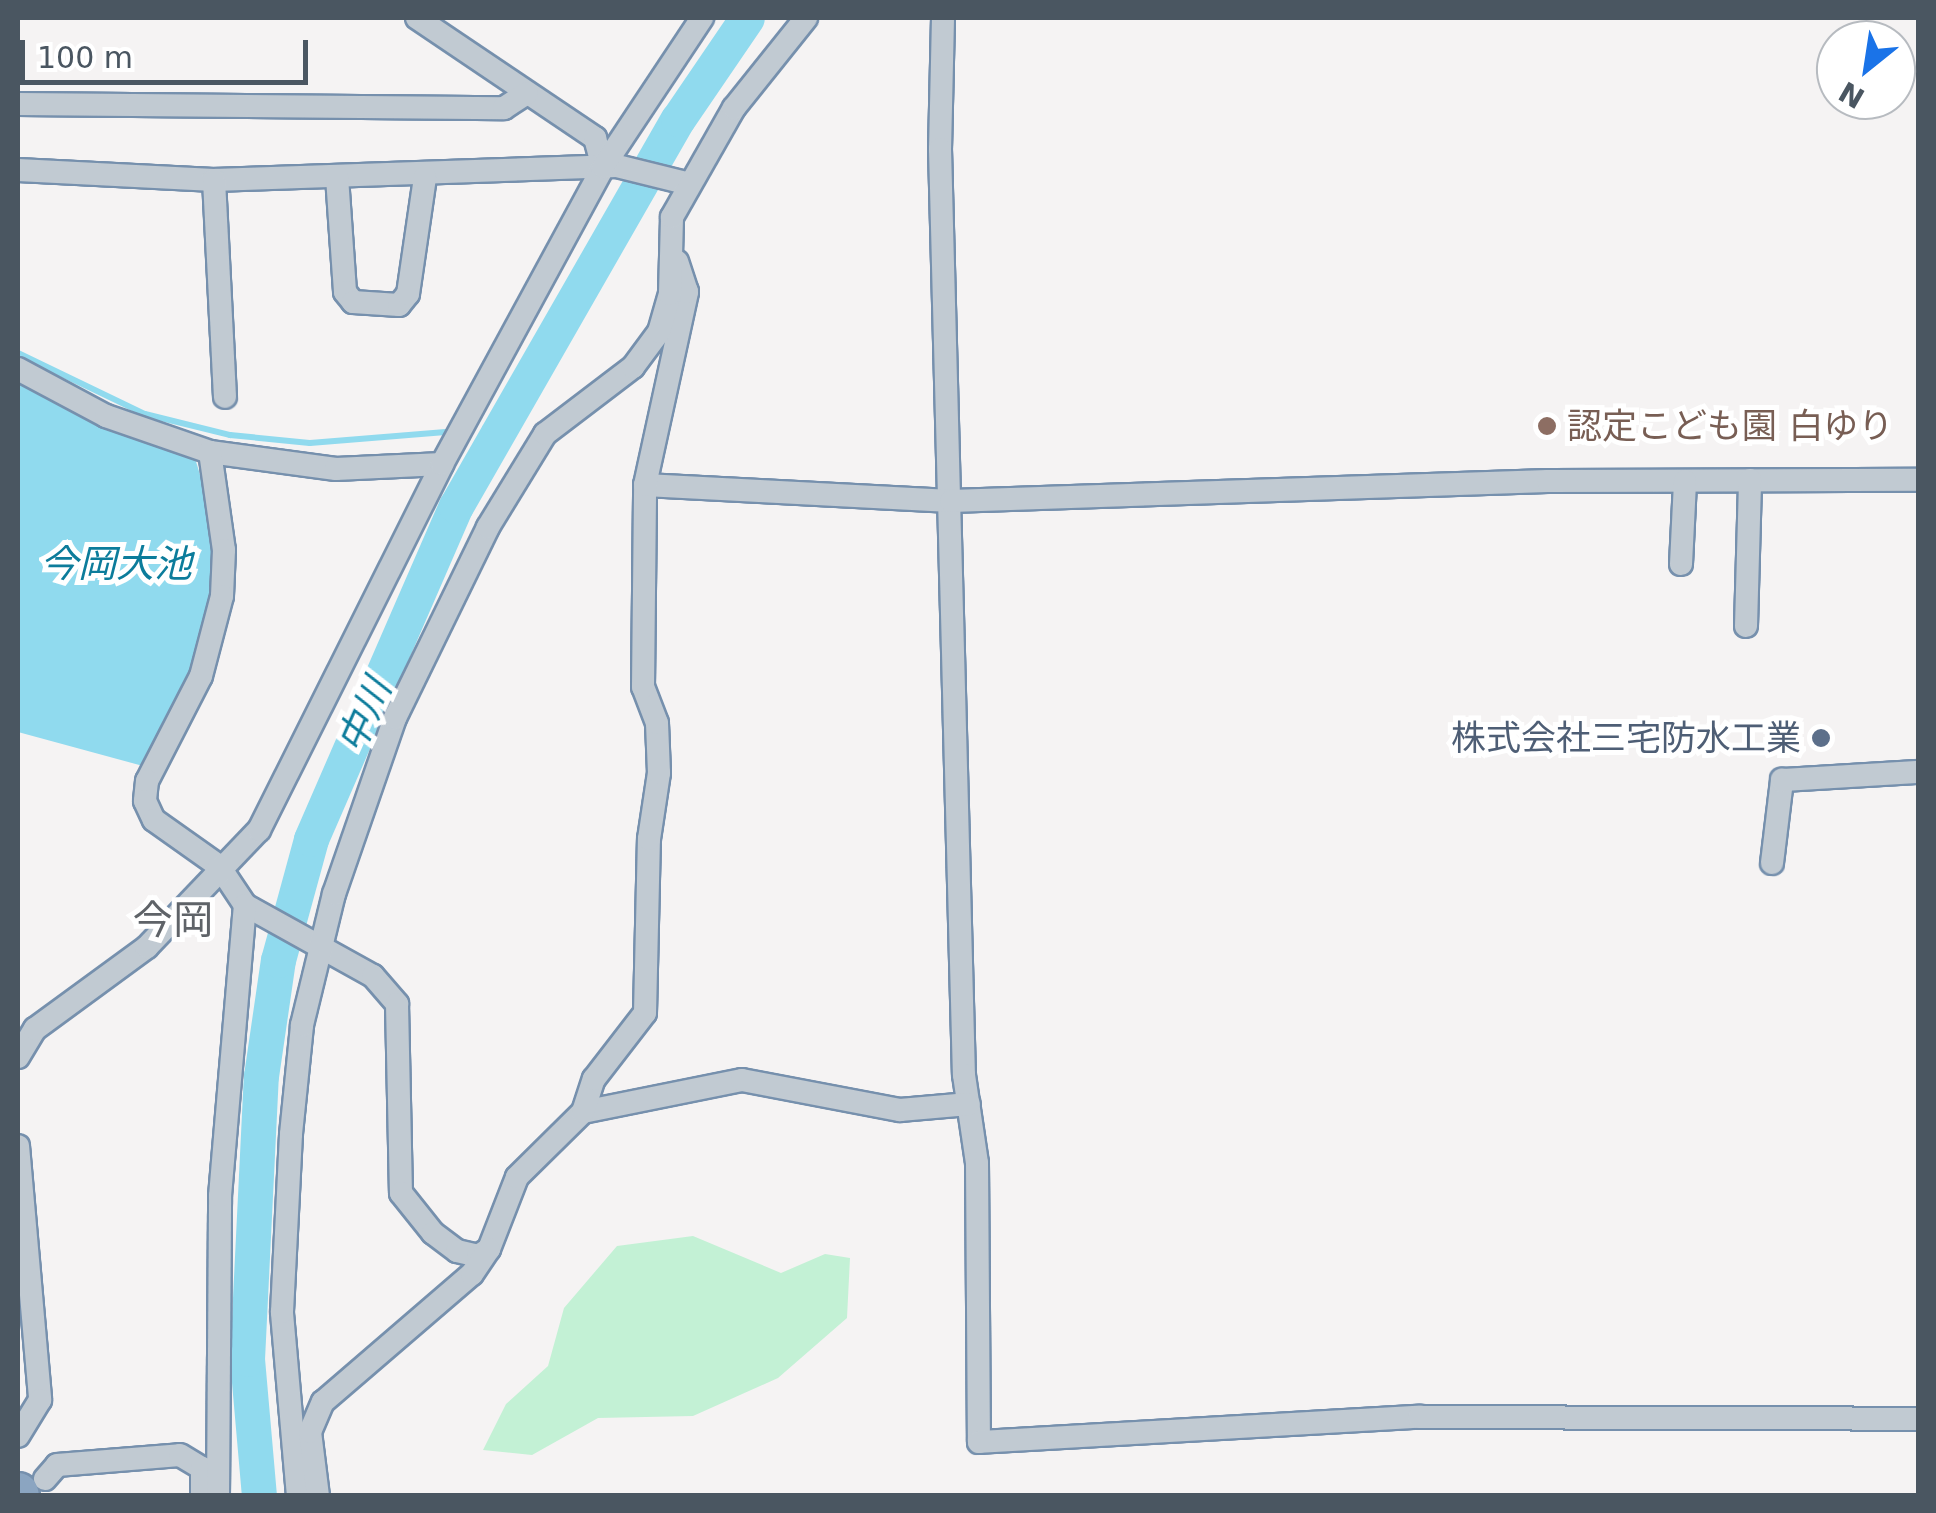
<!DOCTYPE html>
<html>
<head>
<meta charset="utf-8">
<style>
  body { margin:0 }
  #map { position:relative; width:1936px; height:1513px; overflow:hidden; background:#f5f3f3; font-family:"DejaVu Sans","Noto Sans JP",sans-serif }
  div>[style] { position:absolute }
  .green>* { inset:0; background:#c3f1d5 }
  .water>* { inset:0; background:#90daee }
  .stream>* { height:6px; margin:-3px; padding:0 3px; transform-origin:3px; border-radius:3px; background:#90daee }
  .river>* { height:35px; margin:-17.5px; padding:0 17.5px; transform-origin:17.5px; border-radius:17.5px; background:#90daee }
  .roads { filter:drop-shadow(2px 0 #7690ad) drop-shadow(-2px 0 #7690ad) drop-shadow(0 2px #7690ad) drop-shadow(0 -2px #7690ad) }
  .street>* { height:22px; margin:-11px; padding:0 11px; transform-origin:11px; border-radius:11px; background:#c1cad2 }
  .highway>* { height:40px; margin:-20px; padding:0 20px; transform-origin:20px; border-radius:20px; background:#8ba5c1 }
  .dots>* { width:28px; height:28px; translate:-50% -50%; box-sizing:border-box; border:5px solid #fff; border-radius:50% }
  span { translate:-50% -50%; white-space:nowrap; text-align:center; line-height:1.15; -webkit-text-stroke:10px #fff; paint-order:stroke }
  .education-label { font-size:35px; color:#785e54 }
  .left { translate:0 -50%; text-align:left }
  .service-label { font-size:35px; color:#4e5e75 }
  .right { translate:-100% -50%; text-align:right }
  .water-label { font-size:38px; color:#0c7c9b; font-style:italic }
  .quarter-label { font-size:40px; color:#5f6368 }
  .frame { position:absolute; inset:0; border:20px solid #4a5661; pointer-events:none }
  .north { position:absolute; left:1816px; top:20px; width:100px; height:100px; box-sizing:border-box; background:#fff; border:2px solid #b7bbc0; border-radius:50%; rotate:210deg; font-size:28px; font-weight:700; line-height:40px; text-align:center; color:#4a5661 }
  .north::after { content:''; display:block; margin:auto; width:35px; height:45px; background:#1a73e8; clip-path:polygon(50% 0,100% 100%,50% 72%,0 100%) }
  .scale { position:absolute; left:20px; top:40px; width:288px; height:45px; box-sizing:border-box; border:5px solid #4a5661; border-top:0; padding-left:12px; font-size:30px; line-height:35px; white-space:nowrap; color:#4a5661; -webkit-text-stroke:8px #fff; paint-order:stroke }
</style>
</head>
<body>
<div id="map">
  <div class="green">
    <div style="clip-path:polygon(693px 1236px,781px 1273px,825px 1254px,850px 1258px,847px 1318px,778px 1378px,693px 1416px,598px 1418px,532px 1455px,483px 1450px,506px 1404px,548px 1366px,564px 1308px,617px 1246px)"></div>
  </div>
  <div class="water">
    <div style="clip-path:polygon(18px 376px,194px 455px,205px 491px,217px 580px,184px 704px,143px 766px,18px 732px)"></div>
  </div>
  <div class="stream">
    <div style="left:18px;top:353px;width:141px;rotate:25.7deg"></div>
    <div style="left:145px;top:414px;width:88px;rotate:13.9deg"></div>
    <div style="left:230px;top:435px;width:80px;rotate:5.7deg"></div>
    <div style="left:310px;top:443px;width:136px;rotate:-4.6deg"></div>
    <div style="left:485px;top:428px;width:16px;rotate:-4deg"></div>
  </div>
  <div class="river">
    <div style="left:259px;top:1496px;width:138px;rotate:-95deg"></div>
    <div style="left:247px;top:1359px;width:283px;rotate:-87.2deg"></div>
    <div style="left:261px;top:1076px;width:117px;rotate:-81.7deg"></div>
    <div style="left:278px;top:960px;width:125px;rotate:-74.7deg"></div>
    <div style="left:311px;top:839px;width:363px;rotate:-66.5deg"></div>
    <div style="left:456px;top:506px;width:446px;rotate:-60.2deg"></div>
    <div style="left:678px;top:119px;width:122px;rotate:-55.7deg"></div>
  </div>
  <div class="roads">
    <div class="street">
      <div style="left:417px;top:18px;width:215px;rotate:34deg"></div>
      <div style="left:595px;top:138px;width:30px;rotate:75deg"></div>
      <div style="left:943px;top:18px;width:131px;rotate:91.3deg"></div>
      <div style="left:940px;top:149px;width:926px;rotate:88.52deg"></div>
      <div style="left:964px;top:1075px;width:89px;rotate:81.6deg"></div>
      <div style="left:977px;top:1163px;width:279px;rotate:89.6deg"></div>
      <div style="left:979px;top:1442px;width:441px;rotate:-3.3deg"></div>
      <div style="left:1419px;top:1417px;width:499px;rotate:0.2deg"></div>
      <div style="left:18px;top:104px;width:486px;rotate:0.5deg"></div>
      <div style="left:504px;top:108px;width:27px;rotate:-33deg"></div>
      <div style="left:18px;top:170px;width:196px;rotate:2.9deg"></div>
      <div style="left:214px;top:180px;width:403px;rotate:-2deg"></div>
      <div style="left:617px;top:166px;width:75px;rotate:13.9deg"></div>
      <div style="left:337px;top:177px;width:115px;rotate:86deg"></div>
      <div style="left:345px;top:292px;width:13px;rotate:51deg"></div>
      <div style="left:353px;top:302px;width:46px;rotate:3.7deg"></div>
      <div style="left:399px;top:305px;width:14px;rotate:-51deg"></div>
      <div style="left:408px;top:294px;width:118px;rotate:-81.7deg"></div>
      <div style="left:214px;top:180px;width:217px;rotate:87.1deg"></div>
      <div style="left:18px;top:369px;width:100px;rotate:28.1deg"></div>
      <div style="left:106px;top:416px;width:110px;rotate:19.1deg"></div>
      <div style="left:210px;top:452px;width:127px;rotate:7.7deg"></div>
      <div style="left:336px;top:469px;width:106px;rotate:-2.7deg"></div>
      <div style="left:210px;top:452px;width:99px;rotate:81.9deg"></div>
      <div style="left:224px;top:550px;width:46px;rotate:92.5deg"></div>
      <div style="left:222px;top:596px;width:83px;rotate:104.7deg"></div>
      <div style="left:201px;top:676px;width:118px;rotate:117.2deg"></div>
      <div style="left:147px;top:781px;width:20px;rotate:96deg"></div>
      <div style="left:145px;top:801px;width:21px;rotate:65deg"></div>
      <div style="left:154px;top:820px;width:80px;rotate:35.3deg"></div>
      <div style="left:219px;top:866px;width:47px;rotate:56.3deg"></div>
      <div style="left:245px;top:905px;width:146px;rotate:29deg"></div>
      <div style="left:373px;top:976px;width:37px;rotate:49deg"></div>
      <div style="left:397px;top:1004px;width:189px;rotate:88.8deg"></div>
      <div style="left:401px;top:1193px;width:51px;rotate:51.3deg"></div>
      <div style="left:433px;top:1233px;width:30px;rotate:37deg"></div>
      <div style="left:457px;top:1251px;width:22px;rotate:13deg"></div>
      <div style="left:478px;top:1256px;width:13px;rotate:-32deg"></div>
      <div style="left:489px;top:1249px;width:77px;rotate:-68.7deg"></div>
      <div style="left:517px;top:1177px;width:93px;rotate:-44.6deg"></div>
      <div style="left:583px;top:1112px;width:162px;rotate:-11.4deg"></div>
      <div style="left:742px;top:1080px;width:161px;rotate:10.8deg"></div>
      <div style="left:900px;top:1110px;width:69px;rotate:-5deg"></div>
      <div style="left:645px;top:485px;width:306px;rotate:3deg"></div>
      <div style="left:951px;top:501px;width:597px;rotate:-1.92deg"></div>
      <div style="left:1548px;top:481px;width:370px;rotate:-0.2deg"></div>
      <div style="left:1681px;top:564px;width:83px;rotate:-87.2deg"></div>
      <div style="left:1746px;top:626px;width:146px;rotate:-88.4deg"></div>
      <div style="left:1772px;top:863px;width:84px;rotate:-83.1deg"></div>
      <div style="left:1782px;top:780px;width:136px;rotate:-3.4deg"></div>
      <div style="left:18px;top:1057px;width:33px;rotate:-59deg"></div>
      <div style="left:35px;top:1029px;width:139px;rotate:-36.2deg"></div>
      <div style="left:147px;top:947px;width:162px;rotate:-46.3deg"></div>
      <div style="left:259px;top:830px;width:409px;rotate:-63.4deg"></div>
      <div style="left:442px;top:464px;width:338px;rotate:-61.5deg"></div>
      <div style="left:603px;top:167px;width:179px;rotate:-56.4deg"></div>
      <div style="left:583px;top:1112px;width:35px;rotate:-72deg"></div>
      <div style="left:594px;top:1079px;width:83px;rotate:-52.3deg"></div>
      <div style="left:645px;top:1013px;width:174px;rotate:-88.7deg"></div>
      <div style="left:649px;top:839px;width:67px;rotate:-81.4deg"></div>
      <div style="left:659px;top:773px;width:50px;rotate:-92.3deg"></div>
      <div style="left:657px;top:723px;width:39px;rotate:-111deg"></div>
      <div style="left:643px;top:687px;width:202px;rotate:-89.4deg"></div>
      <div style="left:645px;top:485px;width:198px;rotate:-77.7deg"></div>
      <div style="left:687px;top:292px;width:32px;rotate:-108deg"></div>
      <div style="left:18px;top:1146px;width:255px;rotate:85deg"></div>
      <div style="left:40px;top:1400px;width:42px;rotate:121.4deg"></div>
      <div style="left:45px;top:1479px;width:18px;rotate:-49deg"></div>
      <div style="left:57px;top:1465px;width:123px;rotate:-4.6deg"></div>
      <div style="left:180px;top:1455px;width:26px;rotate:31deg"></div>
      <div style="left:202px;top:1468px;width:28px;rotate:90deg"></div>
      <div style="left:218px;top:1496px;width:300px;rotate:-89.6deg"></div>
      <div style="left:220px;top:1196px;width:292px;rotate:-85.1deg"></div>
      <div style="left:298px;top:1496px;width:185px;rotate:-95deg"></div>
      <div style="left:282px;top:1312px;width:178px;rotate:-87.1deg"></div>
      <div style="left:291px;top:1134px;width:110px;rotate:-84.2deg"></div>
      <div style="left:302px;top:1025px;width:135px;rotate:-76.3deg"></div>
      <div style="left:334px;top:894px;width:186px;rotate:-70.9deg"></div>
      <div style="left:395px;top:718px;width:212px;rotate:-64deg"></div>
      <div style="left:488px;top:527px;width:109px;rotate:-58.5deg"></div>
      <div style="left:545px;top:434px;width:111px;rotate:-37.3deg"></div>
      <div style="left:633px;top:367px;width:44px;rotate:-53.4deg"></div>
      <div style="left:659px;top:332px;width:40px;rotate:-74deg"></div>
      <div style="left:670px;top:294px;width:77px;rotate:-88.5deg"></div>
      <div style="left:672px;top:217px;width:125px;rotate:-60.4deg"></div>
      <div style="left:734px;top:108px;width:115px;rotate:-51.3deg"></div>
      <div style="left:318px;top:1496px;width:64px;rotate:-97.1deg"></div>
      <div style="left:310px;top:1432px;width:33px;rotate:-67deg"></div>
      <div style="left:323px;top:1402px;width:196px;rotate:-40.7deg"></div>
      <div style="left:472px;top:1274px;width:30px;rotate:-56deg"></div>
    </div>
    <div class="highway">
      <div style="left:18px;top:1493px;width:3px;rotate:72deg"></div>
    </div>
  </div>
  <div class="dots">
    <div style="left:1547px;top:426px;background:#8d6e63"></div>
    <div style="left:1821px;top:738px;background:#5c6f8a"></div>
  </div>
  <div class="education-label">
    <span class="left" style="left:1567px;top:426px">認定こども園 白ゆり</span>
  </div>
  <div class="service-label">
    <span class="right" style="left:1801px;top:738px">株式会社三宅防水工業</span>
  </div>
  <div class="water-label">
    <span style="left:116px;top:565px">今岡大池</span>
    <span style="left:365px;top:716px;rotate:-66deg">中川</span>
  </div>
  <div class="quarter-label">
    <span style="left:173px;top:920px">今岡</span>
  </div>
  <div class="frame"></div>
  <div class="north">N</div>
  <div class="scale">100 m</div>
</div>
</body>
</html>
